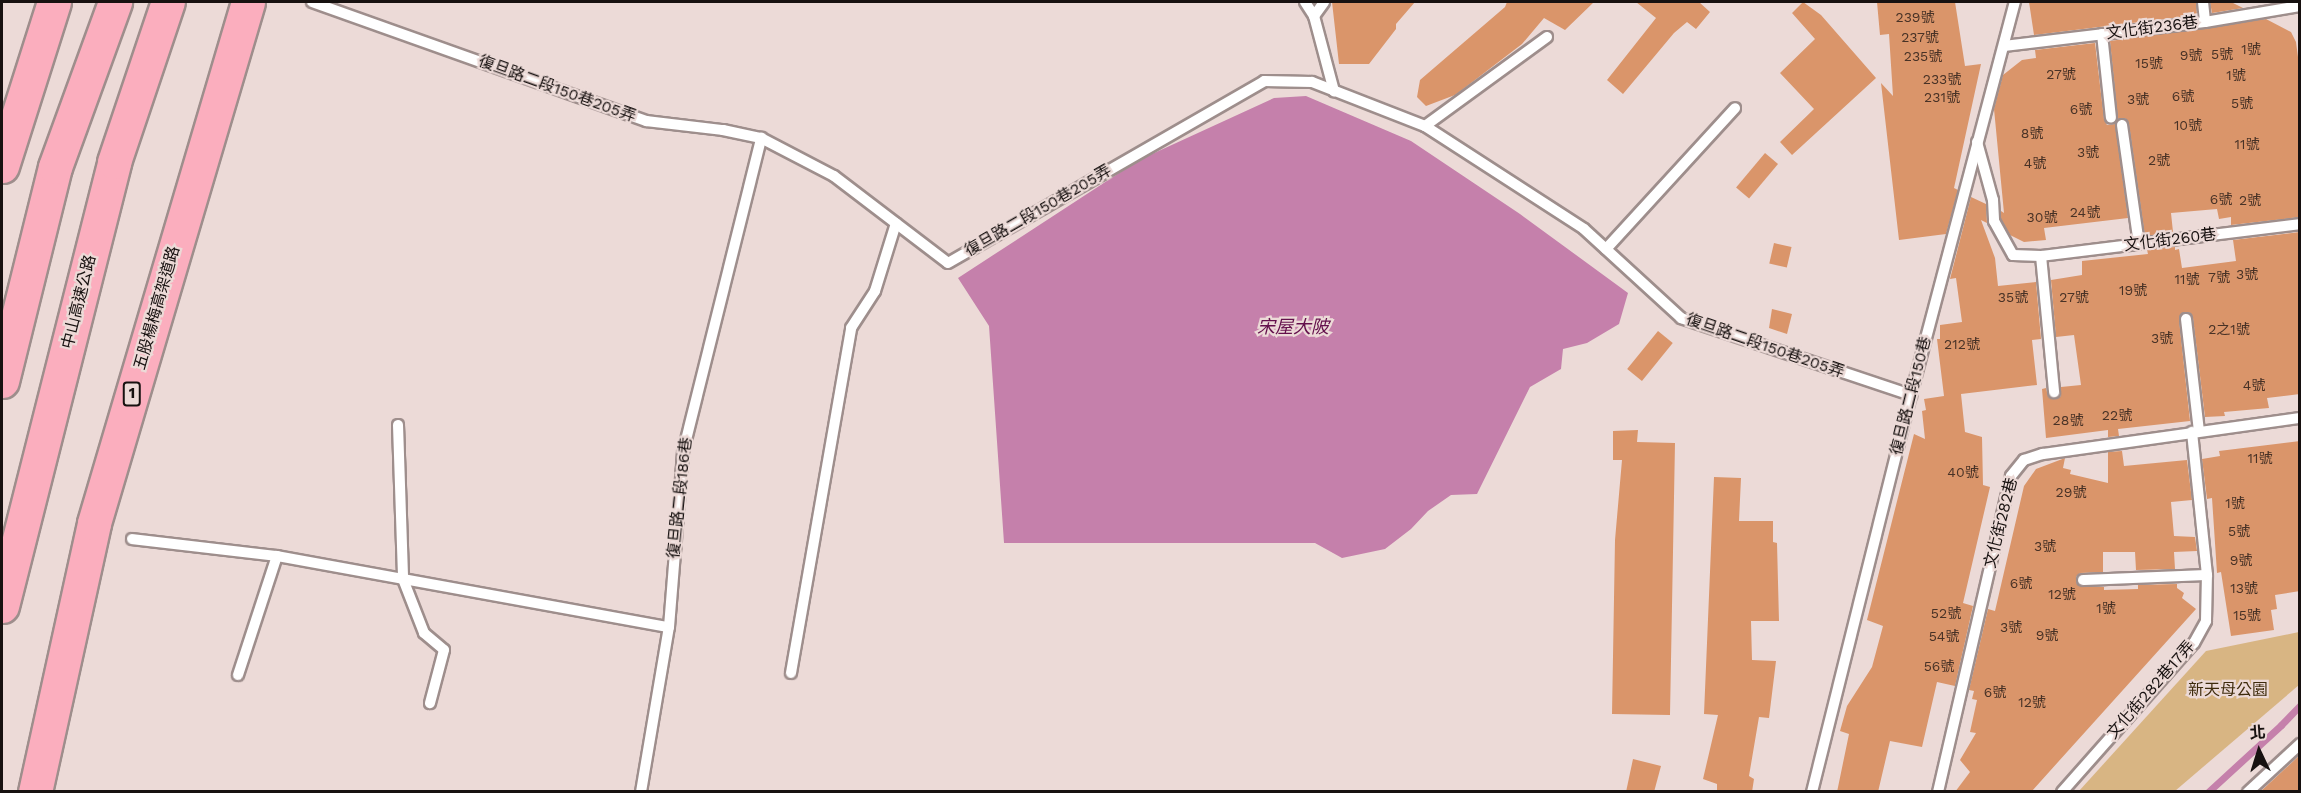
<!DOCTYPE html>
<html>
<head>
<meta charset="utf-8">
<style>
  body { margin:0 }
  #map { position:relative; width:2301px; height:793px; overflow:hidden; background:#ecdad7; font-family:"Work Sans","Noto Sans TC",sans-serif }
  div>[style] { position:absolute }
  .green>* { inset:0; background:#d8b583 }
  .water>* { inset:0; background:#c580ab }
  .stream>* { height:7px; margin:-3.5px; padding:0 3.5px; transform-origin:3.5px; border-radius:3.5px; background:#c580ab }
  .building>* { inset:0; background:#da956a; transform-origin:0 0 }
  .roads { filter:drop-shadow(2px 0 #9e8e8c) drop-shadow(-2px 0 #9e8e8c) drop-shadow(0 2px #9e8e8c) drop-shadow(0 -2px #9e8e8c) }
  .service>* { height:10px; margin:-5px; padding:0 5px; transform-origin:5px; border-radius:5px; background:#fff }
  .motorway>* { height:33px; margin:-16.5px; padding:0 16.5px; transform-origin:16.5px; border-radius:16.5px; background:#fbaebe }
  span { translate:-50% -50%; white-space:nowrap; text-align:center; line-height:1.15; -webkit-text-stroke:4.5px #ecdad7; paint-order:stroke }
  .number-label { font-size:14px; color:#483226 }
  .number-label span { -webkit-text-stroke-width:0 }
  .shield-label span { padding:2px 4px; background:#ecdad7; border:2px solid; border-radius:4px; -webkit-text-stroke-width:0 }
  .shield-label { font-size:15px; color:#171110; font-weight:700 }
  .street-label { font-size:16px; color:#171110 }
  .park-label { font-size:16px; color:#3e2b0c }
  .water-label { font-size:18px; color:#64104c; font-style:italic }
  .frame { position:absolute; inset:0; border:3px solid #171110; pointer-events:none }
  .north { position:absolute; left:2229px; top:721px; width:60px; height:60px; -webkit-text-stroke:4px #ecdad7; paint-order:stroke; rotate:356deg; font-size:16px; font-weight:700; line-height:24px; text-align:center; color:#171110 }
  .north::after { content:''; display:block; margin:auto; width:21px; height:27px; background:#171110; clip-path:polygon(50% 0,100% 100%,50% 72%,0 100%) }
</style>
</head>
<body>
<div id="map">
  <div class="green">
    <div style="clip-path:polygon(2299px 632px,2299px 685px,2175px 791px,2079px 791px,2206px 651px)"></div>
  </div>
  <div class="water">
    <div style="clip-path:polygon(1306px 96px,1411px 141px,1520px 214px,1628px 293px,1619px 324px,1587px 343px,1563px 349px,1561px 369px,1530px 387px,1477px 494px,1451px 495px,1428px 511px,1411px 529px,1385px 549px,1342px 558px,1315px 543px,1004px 543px,989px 326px,958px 278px,1139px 160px,1274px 98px)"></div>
  </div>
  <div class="stream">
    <div style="left:2208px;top:792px;width:99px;rotate:-42.5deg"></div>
    <div style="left:2281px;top:725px;width:28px;rotate:-46deg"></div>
  </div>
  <div class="building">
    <div style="clip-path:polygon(1332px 2px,1415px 2px,1396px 24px,1396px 29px,1369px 64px,1339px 64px)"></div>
    <div style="clip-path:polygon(1507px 2px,1594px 2px,1565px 30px,1544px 18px,1522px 44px,1471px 83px,1455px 95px,1426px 106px,1417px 97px,1420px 80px,1505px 7px)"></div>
    <div style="clip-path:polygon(1636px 2px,1699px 2px,1710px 12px,1696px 29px,1687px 22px,1674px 33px,1623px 94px,1607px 80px,1656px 18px)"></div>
    <div style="clip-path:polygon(1803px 2px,1821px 15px,1876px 78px,1792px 155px,1780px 142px,1814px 109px,1780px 73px,1815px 39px,1792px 13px)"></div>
    <div style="clip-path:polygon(1877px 2px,1955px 2px,1965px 66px,1981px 64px,1954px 188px,1958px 190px,1946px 234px,1899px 240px,1881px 83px,1893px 96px,1889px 34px,1880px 35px)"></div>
    <div style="clip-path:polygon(2029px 2px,2196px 2px,2197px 15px,2034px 35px)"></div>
    <div style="clip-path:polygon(2210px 2px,2231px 2px,2243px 8px,2212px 13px)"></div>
    <div style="clip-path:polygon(2266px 19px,2291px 32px,2296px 42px,2300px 72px,2300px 217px,2231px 225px,2231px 217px,2219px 219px,2217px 209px,2171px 213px,2173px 232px,2145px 236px,2129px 124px,2125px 118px,2118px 119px,2110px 41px)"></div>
    <div style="clip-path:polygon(2095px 43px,2104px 119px,2107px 125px,2115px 124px,2128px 218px,2044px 228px,2046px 240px,2024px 242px,2010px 235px,2001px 219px,2001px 211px,2004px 213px,1994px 109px,2003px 75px,2022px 60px,2036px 58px,2035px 50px)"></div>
    <div style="left:1765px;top:153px;width:17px;height:45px;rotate:40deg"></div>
    <div style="clip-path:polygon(1971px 197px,1986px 204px,1987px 223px,1981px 220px,1995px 258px,1998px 286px,2036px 282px,2041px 339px,2032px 340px,2037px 385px,1961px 394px,1965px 432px,1982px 437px,1983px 485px,1990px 487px,1963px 603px,1973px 606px,1955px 686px,1937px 682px,1922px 747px,1890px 741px,1878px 792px,1837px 792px,1849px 734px,1840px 731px,1847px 706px,1872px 667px,1883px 626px,1867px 620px,1914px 434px,1925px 439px,1922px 411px,1926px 410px,1924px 399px,1944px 396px,1937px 339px,1940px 339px,1940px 325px,1962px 322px,1956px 278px,1950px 279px)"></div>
    <div style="clip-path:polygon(2300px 232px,2300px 394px,2267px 398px,2269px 408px,2224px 412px,2225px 416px,2205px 417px,2193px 318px,2189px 312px,2185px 312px,2179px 320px,2190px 421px,2118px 429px,2119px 436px,2108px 437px,2108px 430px,2046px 438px,2042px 389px,2046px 388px,2048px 396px,2054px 399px,2061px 396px,2061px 387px,2081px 385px,2074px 335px,2056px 337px,2051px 280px,2082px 275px,2082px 261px,2148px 254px,2147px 250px,2175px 247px,2175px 250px,2179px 249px,2182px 268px,2236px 261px,2233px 240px)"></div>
    <div style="left:1774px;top:243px;width:18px;height:21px;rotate:13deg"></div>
    <div style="clip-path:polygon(1772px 309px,1792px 314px,1787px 334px,1769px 328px)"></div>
    <div style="left:1658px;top:331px;width:19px;height:49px;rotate:39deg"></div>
    <div style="clip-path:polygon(1638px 430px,1637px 442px,1675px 443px,1670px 715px,1612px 714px,1615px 540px,1622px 460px,1613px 460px,1613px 431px)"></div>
    <div style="clip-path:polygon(2300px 441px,2300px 591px,2275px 595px,2277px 609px,2271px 610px,2274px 630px,2231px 636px,2221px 572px,2217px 573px,2212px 498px,2207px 499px,2202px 459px,2220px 456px,2219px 451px)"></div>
    <div style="clip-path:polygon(2122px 451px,2124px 466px,2187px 460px,2192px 500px,2171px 502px,2174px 536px,2195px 537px,2197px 551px,2174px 552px,2175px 569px,2136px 570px,2135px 552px,2103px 552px,2103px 572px,2080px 573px,2076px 577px,2076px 583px,2083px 587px,2104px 587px,2104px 590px,2138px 589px,2138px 585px,2177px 584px,2177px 588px,2184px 593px,2182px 598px,2196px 609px,2031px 792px,1955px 792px,1970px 772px,1960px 760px,1976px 733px,1970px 732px,1977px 700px,1972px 699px,1974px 691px,1969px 690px,1988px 609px,1995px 611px,2024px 486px,2036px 469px,2065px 458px,2063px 468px,2071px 470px,2070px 474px,2108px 483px,2108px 452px)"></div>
    <div style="clip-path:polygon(1714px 477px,1741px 478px,1739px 521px,1773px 521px,1773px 542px,1777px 543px,1779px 621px,1751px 621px,1752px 660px,1776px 661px,1769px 718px,1759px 717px,1749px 776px,1754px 779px,1752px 792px,1717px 792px,1717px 784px,1703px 779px,1718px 715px,1704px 714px)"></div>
    <div style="clip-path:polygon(2300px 755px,2300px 792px,2260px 792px)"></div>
    <div style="clip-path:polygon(1633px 759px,1661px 766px,1654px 792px,1626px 792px)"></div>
  </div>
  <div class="roads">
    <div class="service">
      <div style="left:312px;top:2px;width:355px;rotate:19.6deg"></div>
      <div style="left:646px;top:121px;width:78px;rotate:6.7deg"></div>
      <div style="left:723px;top:130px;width:39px;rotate:12deg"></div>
      <div style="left:761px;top:138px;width:82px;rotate:27.5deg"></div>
      <div style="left:834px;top:176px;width:143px;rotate:37.3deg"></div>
      <div style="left:948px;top:263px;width:365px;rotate:-29.9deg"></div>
      <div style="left:1264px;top:81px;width:48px;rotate:1.2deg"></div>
      <div style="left:1312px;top:82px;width:121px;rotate:21.3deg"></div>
      <div style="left:1425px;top:126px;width:189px;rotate:32.9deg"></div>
      <div style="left:1584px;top:229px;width:132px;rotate:42.5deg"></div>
      <div style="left:1681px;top:318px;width:243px;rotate:18.5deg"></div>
      <div style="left:1305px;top:2px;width:17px;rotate:57deg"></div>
      <div style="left:1314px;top:16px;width:78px;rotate:75.1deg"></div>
      <div style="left:2203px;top:2px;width:20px;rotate:84deg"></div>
      <div style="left:1314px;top:16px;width:17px;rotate:-54deg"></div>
      <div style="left:2102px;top:34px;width:84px;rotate:83.9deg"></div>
      <div style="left:2004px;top:46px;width:202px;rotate:-6.8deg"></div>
      <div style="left:2205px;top:22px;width:96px;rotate:-9.6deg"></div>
      <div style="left:2122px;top:125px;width:120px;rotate:81.9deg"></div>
      <div style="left:1425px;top:126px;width:151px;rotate:-36.1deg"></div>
      <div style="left:1977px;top:142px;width:60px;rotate:74.6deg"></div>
      <div style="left:1993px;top:200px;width:21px;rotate:87deg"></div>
      <div style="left:1994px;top:221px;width:39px;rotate:61deg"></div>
      <div style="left:2013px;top:255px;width:28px;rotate:2deg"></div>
      <div style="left:2041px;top:256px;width:261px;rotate:-7deg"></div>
      <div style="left:1606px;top:249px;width:191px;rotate:-47.5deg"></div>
      <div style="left:2041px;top:256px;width:137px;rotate:84.5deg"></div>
      <div style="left:2186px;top:319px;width:113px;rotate:83.4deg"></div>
      <div style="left:398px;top:425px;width:154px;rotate:88.1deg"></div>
      <div style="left:403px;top:579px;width:58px;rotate:68.7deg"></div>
      <div style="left:424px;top:633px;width:26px;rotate:40deg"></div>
      <div style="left:444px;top:650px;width:55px;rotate:104.8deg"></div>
      <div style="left:132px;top:539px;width:146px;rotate:6.7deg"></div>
      <div style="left:277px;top:556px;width:398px;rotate:10.3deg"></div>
      <div style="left:2083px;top:580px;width:124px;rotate:-2.3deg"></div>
      <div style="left:791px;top:673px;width:350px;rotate:-80.1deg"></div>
      <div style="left:851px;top:328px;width:44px;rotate:-57deg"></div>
      <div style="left:875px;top:291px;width:71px;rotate:-72.8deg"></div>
      <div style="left:238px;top:675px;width:125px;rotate:-71.9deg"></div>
      <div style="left:641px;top:792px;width:167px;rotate:-80.4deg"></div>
      <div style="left:669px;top:627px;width:176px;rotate:-85.4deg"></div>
      <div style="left:683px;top:452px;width:324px;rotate:-76deg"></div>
      <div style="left:1812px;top:792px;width:409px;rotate:-76deg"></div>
      <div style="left:1911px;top:395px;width:407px;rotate:-75.2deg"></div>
      <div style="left:1938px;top:792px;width:324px;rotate:-77deg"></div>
      <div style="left:2011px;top:476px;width:21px;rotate:-51deg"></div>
      <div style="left:2024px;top:460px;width:20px;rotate:-18deg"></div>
      <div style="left:2043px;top:454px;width:260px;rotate:-8deg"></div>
      <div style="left:2062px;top:792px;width:199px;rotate:-48.5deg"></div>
      <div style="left:2194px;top:643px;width:25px;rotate:-61deg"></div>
      <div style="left:2206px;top:621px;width:46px;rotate:-88.8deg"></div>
      <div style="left:2207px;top:575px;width:144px;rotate:-96deg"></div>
      <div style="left:2248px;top:792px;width:71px;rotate:-42.7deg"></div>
    </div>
    <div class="motorway">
      <div style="left:2px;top:166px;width:172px;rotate:-72.4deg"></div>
      <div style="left:2px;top:381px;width:220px;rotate:-76.1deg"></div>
      <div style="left:55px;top:167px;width:176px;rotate:-70deg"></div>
      <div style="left:2px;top:606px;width:458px;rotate:-75.8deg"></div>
      <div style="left:114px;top:162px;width:169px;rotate:-71.4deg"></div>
      <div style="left:35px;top:792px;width:275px;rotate:-77.6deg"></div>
      <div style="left:94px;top:523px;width:543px;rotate:-73.53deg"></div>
    </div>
  </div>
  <div class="number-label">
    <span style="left:1915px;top:17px">239號</span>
    <span style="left:1920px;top:37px">237號</span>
    <span style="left:2251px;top:49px">1號</span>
    <span style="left:2222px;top:54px">5號</span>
    <span style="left:2191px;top:55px">9號</span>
    <span style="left:1923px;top:56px">235號</span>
    <span style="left:2149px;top:63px">15號</span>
    <span style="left:2061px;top:74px">27號</span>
    <span style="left:2236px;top:75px">1號</span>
    <span style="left:1942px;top:79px">233號</span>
    <span style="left:2183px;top:96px">6號</span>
    <span style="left:1942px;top:97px">231號</span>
    <span style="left:2138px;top:99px">3號</span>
    <span style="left:2242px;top:103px">5號</span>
    <span style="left:2081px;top:109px">6號</span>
    <span style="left:2188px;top:125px">10號</span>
    <span style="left:2032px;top:133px">8號</span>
    <span style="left:2247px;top:144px">11號</span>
    <span style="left:2088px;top:152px">3號</span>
    <span style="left:2159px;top:160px">2號</span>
    <span style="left:2035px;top:163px">4號</span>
    <span style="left:2221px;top:199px">6號</span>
    <span style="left:2250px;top:200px">2號</span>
    <span style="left:2085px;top:212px">24號</span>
    <span style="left:2042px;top:217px">30號</span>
    <span style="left:2247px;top:274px">3號</span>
    <span style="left:2219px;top:277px">7號</span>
    <span style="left:2187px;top:279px">11號</span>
    <span style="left:2133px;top:290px">19號</span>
    <span style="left:2013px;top:297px">35號</span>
    <span style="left:2074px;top:297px">27號</span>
    <span style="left:2229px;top:329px">2之1號</span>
    <span style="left:2162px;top:338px">3號</span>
    <span style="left:1962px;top:344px">212號</span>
    <span style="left:2254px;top:385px">4號</span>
    <span style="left:2117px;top:415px">22號</span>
    <span style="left:2068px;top:420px">28號</span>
    <span style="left:2260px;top:458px">11號</span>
    <span style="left:1963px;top:472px">40號</span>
    <span style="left:2071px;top:492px">29號</span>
    <span style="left:2235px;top:503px">1號</span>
    <span style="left:2239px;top:531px">5號</span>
    <span style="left:2045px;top:546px">3號</span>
    <span style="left:2241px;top:560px">9號</span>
    <span style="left:2021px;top:583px">6號</span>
    <span style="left:2244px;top:588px">13號</span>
    <span style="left:2062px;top:594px">12號</span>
    <span style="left:2106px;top:608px">1號</span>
    <span style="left:1946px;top:613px">52號</span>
    <span style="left:2247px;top:615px">15號</span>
    <span style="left:2011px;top:627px">3號</span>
    <span style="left:2047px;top:635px">9號</span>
    <span style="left:1944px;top:636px">54號</span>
    <span style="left:1939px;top:666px">56號</span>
    <span style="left:1995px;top:692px">6號</span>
    <span style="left:2032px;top:702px">12號</span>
  </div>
  <div class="shield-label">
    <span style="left:132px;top:394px">1</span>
  </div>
  <div class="street-label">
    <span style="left:2152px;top:28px;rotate:-7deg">文化街236巷</span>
    <span style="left:557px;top:89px;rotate:20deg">復旦路二段150巷205弄</span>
    <span style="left:1038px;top:211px;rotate:-30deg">復旦路二段150巷205弄</span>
    <span style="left:2170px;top:240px;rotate:-7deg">文化街260巷</span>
    <span style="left:79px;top:302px;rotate:-76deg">中山高速公路</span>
    <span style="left:157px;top:308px;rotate:-74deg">五股楊梅高架道路</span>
    <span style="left:1765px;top:346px;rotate:19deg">復旦路二段150巷205弄</span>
    <span style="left:1911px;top:396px;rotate:-76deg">復旦路二段150巷</span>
    <span style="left:680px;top:498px;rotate:-84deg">復旦路二段186巷</span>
    <span style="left:2001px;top:523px;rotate:-76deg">文化街282巷</span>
    <span style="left:2151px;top:690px;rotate:-49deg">文化街282巷17弄</span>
  </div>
  <div class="park-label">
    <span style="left:2228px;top:690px">新天母公園</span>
  </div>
  <div class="water-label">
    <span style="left:1293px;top:327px">宋屋大陂</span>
  </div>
  <div class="frame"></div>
  <div class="north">北</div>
</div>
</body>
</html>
